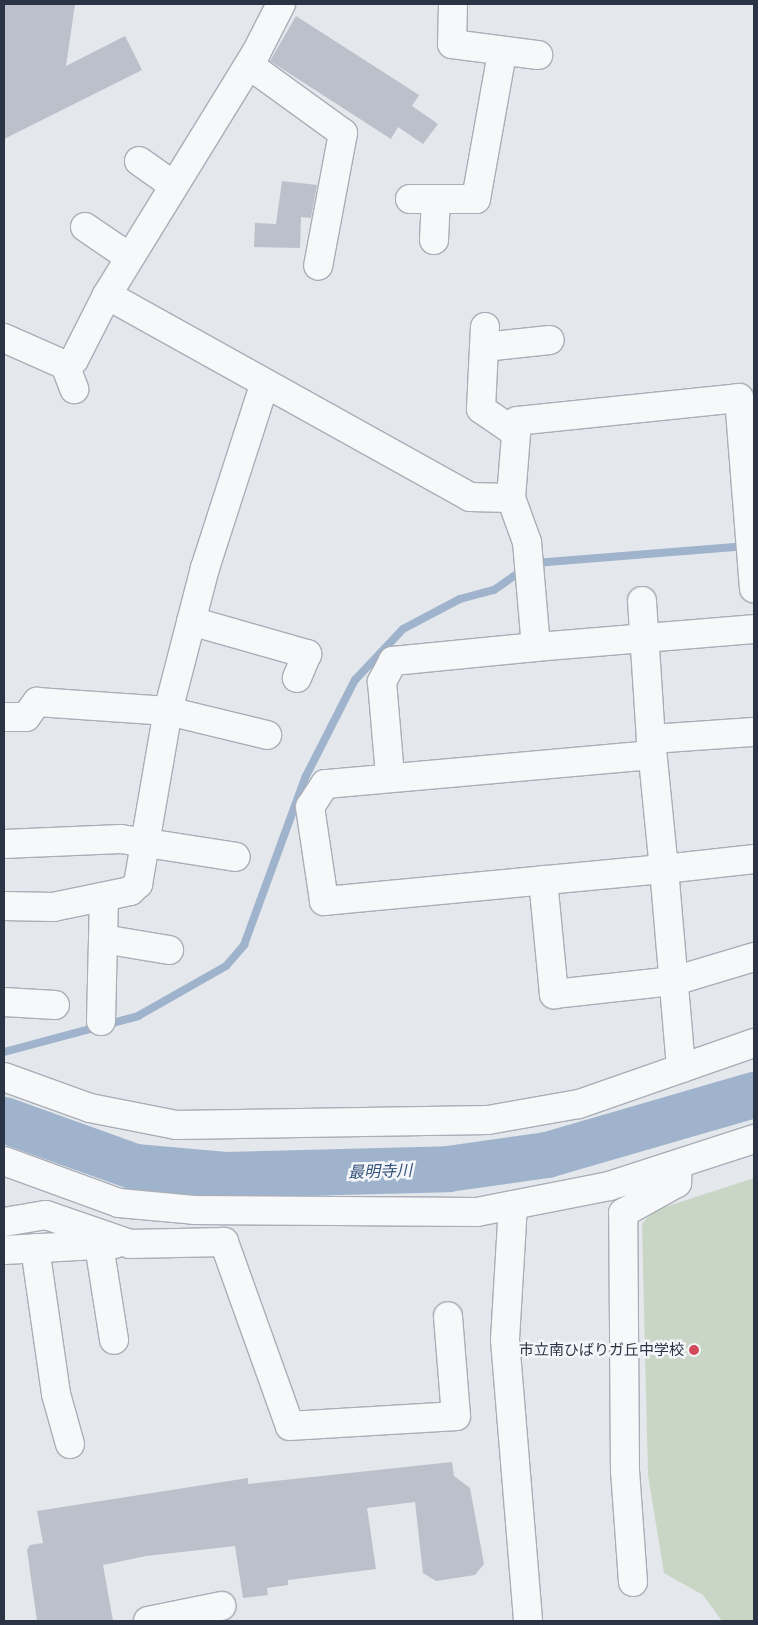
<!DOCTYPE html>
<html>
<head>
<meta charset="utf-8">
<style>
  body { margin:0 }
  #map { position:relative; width:758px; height:1625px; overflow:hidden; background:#e4e7ec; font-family:Lato,"Noto Sans JP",sans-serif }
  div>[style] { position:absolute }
  .green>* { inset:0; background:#c9d6c5 }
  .stream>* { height:8px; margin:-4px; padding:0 4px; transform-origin:4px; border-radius:4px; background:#9fb4cc }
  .river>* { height:46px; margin:-23px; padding:0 23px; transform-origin:23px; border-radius:23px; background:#9fb4cc }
  .building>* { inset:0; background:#bbc0ca }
  .roads { filter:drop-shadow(1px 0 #a9aeb7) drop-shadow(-1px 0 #a9aeb7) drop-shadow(0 1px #a9aeb7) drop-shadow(0 -1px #a9aeb7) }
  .minor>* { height:28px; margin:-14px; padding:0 14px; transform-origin:14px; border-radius:14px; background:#f7f8fa }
  .dots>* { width:14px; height:14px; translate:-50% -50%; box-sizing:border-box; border:2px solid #f4f6f9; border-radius:50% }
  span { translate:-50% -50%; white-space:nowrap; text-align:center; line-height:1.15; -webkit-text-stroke:5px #f4f6f9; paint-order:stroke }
  .poi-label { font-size:15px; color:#2b3445 }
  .right { translate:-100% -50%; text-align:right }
  .water-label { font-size:16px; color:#34527a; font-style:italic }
  .frame { position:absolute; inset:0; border:5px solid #2b3445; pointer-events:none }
</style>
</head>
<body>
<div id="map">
  <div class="green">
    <div style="clip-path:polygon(754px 1178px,754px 1621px,722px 1621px,703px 1595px,664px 1573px,648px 1475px,642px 1224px,653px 1211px)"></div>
  </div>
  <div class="stream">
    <div style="left:535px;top:563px;width:213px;rotate:-4.6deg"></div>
    <div style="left:4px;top:1052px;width:139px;rotate:-15deg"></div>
    <div style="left:138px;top:1016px;width:101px;rotate:-29.6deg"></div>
    <div style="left:226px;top:966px;width:28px;rotate:-49deg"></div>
    <div style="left:244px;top:945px;width:180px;rotate:-69.9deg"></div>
    <div style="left:306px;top:776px;width:108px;rotate:-63deg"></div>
    <div style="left:355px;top:680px;width:70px;rotate:-46.7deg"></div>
    <div style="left:403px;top:629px;width:64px;rotate:-27.8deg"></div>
    <div style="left:460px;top:599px;width:35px;rotate:-15deg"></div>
    <div style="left:494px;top:590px;width:35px;rotate:-35deg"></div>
  </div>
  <div class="river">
    <div style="left:4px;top:1120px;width:139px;rotate:19.7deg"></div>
    <div style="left:135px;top:1167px;width:91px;rotate:5deg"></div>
    <div style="left:226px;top:1175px;width:222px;rotate:-1.5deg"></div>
    <div style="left:448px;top:1169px;width:100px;rotate:-8deg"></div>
    <div style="left:547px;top:1155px;width:216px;rotate:-16.2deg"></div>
  </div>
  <div class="building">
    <div style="clip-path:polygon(4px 4px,75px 4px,66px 66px,125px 36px,142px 70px,4px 139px)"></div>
    <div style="clip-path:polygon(296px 16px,419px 95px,412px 106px,438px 124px,423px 144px,398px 127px,391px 139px,270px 61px)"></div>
    <div style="clip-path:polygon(282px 181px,317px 185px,311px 218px,301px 217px,300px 248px,254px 247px,255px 223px,276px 224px)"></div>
    <div style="clip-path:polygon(452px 1462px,454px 1476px,470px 1488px,484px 1564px,475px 1575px,436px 1581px,423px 1573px,415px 1502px,367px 1508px,376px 1569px,288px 1580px,288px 1585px,267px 1588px,268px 1595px,243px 1598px,235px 1546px,146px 1556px,103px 1565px,113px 1621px,37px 1621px,27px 1550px,30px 1545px,43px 1543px,37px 1511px,248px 1478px,248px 1484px)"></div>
  </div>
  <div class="roads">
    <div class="minor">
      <div style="left:453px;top:4px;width:40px;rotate:91.4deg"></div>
      <div style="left:452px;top:44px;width:87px;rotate:7.3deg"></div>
      <div style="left:249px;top:65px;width:116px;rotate:35.9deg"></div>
      <div style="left:343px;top:133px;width:135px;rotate:100.6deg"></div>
      <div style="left:139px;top:161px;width:42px;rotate:35.2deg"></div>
      <div style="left:410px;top:199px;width:66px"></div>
      <div style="left:476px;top:199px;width:148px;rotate:-79.9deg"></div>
      <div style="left:85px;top:227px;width:53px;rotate:34.3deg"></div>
      <div style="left:434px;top:240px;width:41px;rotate:-87.2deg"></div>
      <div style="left:107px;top:295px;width:415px;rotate:29.1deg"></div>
      <div style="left:470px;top:497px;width:41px;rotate:1.4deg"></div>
      <div style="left:511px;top:498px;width:47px;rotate:70deg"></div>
      <div style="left:527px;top:542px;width:105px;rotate:85.1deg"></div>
      <div style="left:536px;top:647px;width:144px;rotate:174.4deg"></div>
      <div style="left:393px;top:661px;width:24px;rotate:118deg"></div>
      <div style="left:382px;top:682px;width:94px;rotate:85.1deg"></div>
      <div style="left:485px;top:327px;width:82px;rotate:92.8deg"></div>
      <div style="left:481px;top:409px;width:42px;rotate:34.4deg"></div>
      <div style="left:4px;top:338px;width:67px;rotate:23.9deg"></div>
      <div style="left:65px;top:365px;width:10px;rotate:-29deg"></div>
      <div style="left:74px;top:360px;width:73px;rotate:-63.1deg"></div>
      <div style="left:107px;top:295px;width:284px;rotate:-58.4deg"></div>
      <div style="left:256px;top:53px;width:55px;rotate:-63deg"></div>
      <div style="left:484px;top:347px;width:66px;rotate:-6.1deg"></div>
      <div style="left:65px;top:365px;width:26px;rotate:69deg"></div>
      <div style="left:511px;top:498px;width:77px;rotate:-85.5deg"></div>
      <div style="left:517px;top:421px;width:223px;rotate:-5.9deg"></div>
      <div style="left:739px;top:398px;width:191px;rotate:85.5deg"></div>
      <div style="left:642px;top:601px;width:138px;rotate:86.3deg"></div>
      <div style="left:651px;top:739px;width:103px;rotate:-3.9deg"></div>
      <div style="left:191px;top:621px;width:121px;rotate:15.9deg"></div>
      <div style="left:307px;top:654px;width:26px;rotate:113deg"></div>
      <div style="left:536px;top:647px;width:219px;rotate:-4.7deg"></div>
      <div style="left:4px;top:717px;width:22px"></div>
      <div style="left:26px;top:717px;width:19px;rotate:-54deg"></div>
      <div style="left:37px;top:702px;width:131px;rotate:3.9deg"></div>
      <div style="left:168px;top:711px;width:102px;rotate:13.6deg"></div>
      <div style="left:651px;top:739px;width:131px;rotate:84.3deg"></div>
      <div style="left:664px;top:869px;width:91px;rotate:-6.3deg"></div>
      <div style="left:652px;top:755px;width:328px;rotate:174.9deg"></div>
      <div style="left:325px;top:784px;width:27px;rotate:123deg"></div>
      <div style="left:310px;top:807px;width:95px;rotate:81.5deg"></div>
      <div style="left:324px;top:901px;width:342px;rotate:-5.4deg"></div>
      <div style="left:664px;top:869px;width:200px;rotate:85.1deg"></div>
      <div style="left:4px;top:844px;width:117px;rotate:-2.4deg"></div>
      <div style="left:121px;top:839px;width:116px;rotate:8.9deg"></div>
      <div style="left:543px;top:880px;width:115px;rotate:84.5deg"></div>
      <div style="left:554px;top:994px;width:121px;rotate:-6.2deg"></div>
      <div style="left:674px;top:981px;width:84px;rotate:-16.7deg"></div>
      <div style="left:4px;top:906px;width:49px;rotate:1.2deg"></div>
      <div style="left:53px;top:907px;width:79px;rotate:-11.7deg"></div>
      <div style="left:130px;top:891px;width:11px;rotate:-41deg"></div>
      <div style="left:138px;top:884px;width:176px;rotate:-80.2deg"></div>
      <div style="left:168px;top:711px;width:148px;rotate:-75.5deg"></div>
      <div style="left:205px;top:568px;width:192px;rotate:-72.1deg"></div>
      <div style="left:103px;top:939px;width:67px;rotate:9.5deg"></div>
      <div style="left:4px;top:1002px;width:51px;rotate:3.4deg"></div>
      <div style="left:101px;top:1021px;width:124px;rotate:-88.6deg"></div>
      <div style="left:4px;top:1077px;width:91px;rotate:19.8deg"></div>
      <div style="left:90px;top:1108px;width:88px;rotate:11.2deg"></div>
      <div style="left:176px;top:1125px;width:312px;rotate:-0.9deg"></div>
      <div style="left:488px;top:1120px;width:92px;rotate:-10deg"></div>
      <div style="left:579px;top:1104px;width:185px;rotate:-19.2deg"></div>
      <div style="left:4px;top:1161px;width:122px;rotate:20.1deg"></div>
      <div style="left:119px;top:1203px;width:75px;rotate:5.3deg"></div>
      <div style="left:194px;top:1210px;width:283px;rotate:0.4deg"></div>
      <div style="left:477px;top:1212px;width:135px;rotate:-11.1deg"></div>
      <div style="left:609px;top:1186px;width:152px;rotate:-18deg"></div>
      <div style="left:513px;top:1205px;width:135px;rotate:93.4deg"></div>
      <div style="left:505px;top:1340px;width:282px;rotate:85.3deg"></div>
      <div style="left:4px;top:1222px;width:43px;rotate:-9.5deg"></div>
      <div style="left:46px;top:1215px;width:89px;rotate:19deg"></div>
      <div style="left:130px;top:1244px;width:94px;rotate:-1.2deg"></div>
      <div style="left:224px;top:1242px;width:195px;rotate:70.3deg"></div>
      <div style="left:290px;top:1426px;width:166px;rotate:-3.4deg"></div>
      <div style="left:456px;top:1416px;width:100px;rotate:-94.6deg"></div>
      <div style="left:99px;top:1245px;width:96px;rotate:81deg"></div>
      <div style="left:35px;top:1248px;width:148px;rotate:81.8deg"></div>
      <div style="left:56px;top:1394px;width:52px;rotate:74.4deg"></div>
      <div style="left:4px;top:1250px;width:111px;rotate:-3.1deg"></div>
      <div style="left:633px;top:1582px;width:111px;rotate:-94.1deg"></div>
      <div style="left:625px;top:1471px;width:258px;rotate:-90.4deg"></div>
      <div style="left:623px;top:1213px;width:62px;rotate:-29.1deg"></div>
      <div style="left:677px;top:1183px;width:18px;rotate:-87deg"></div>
      <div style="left:148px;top:1621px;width:75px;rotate:-11.6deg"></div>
    </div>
  </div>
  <div class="dots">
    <div style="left:694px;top:1350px;background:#d1495b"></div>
  </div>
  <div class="poi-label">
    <span class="right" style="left:684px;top:1350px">市立南ひばりガ丘中学校</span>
  </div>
  <div class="water-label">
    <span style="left:380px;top:1171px;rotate:-2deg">最明寺川</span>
  </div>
  <div class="frame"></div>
</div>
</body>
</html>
